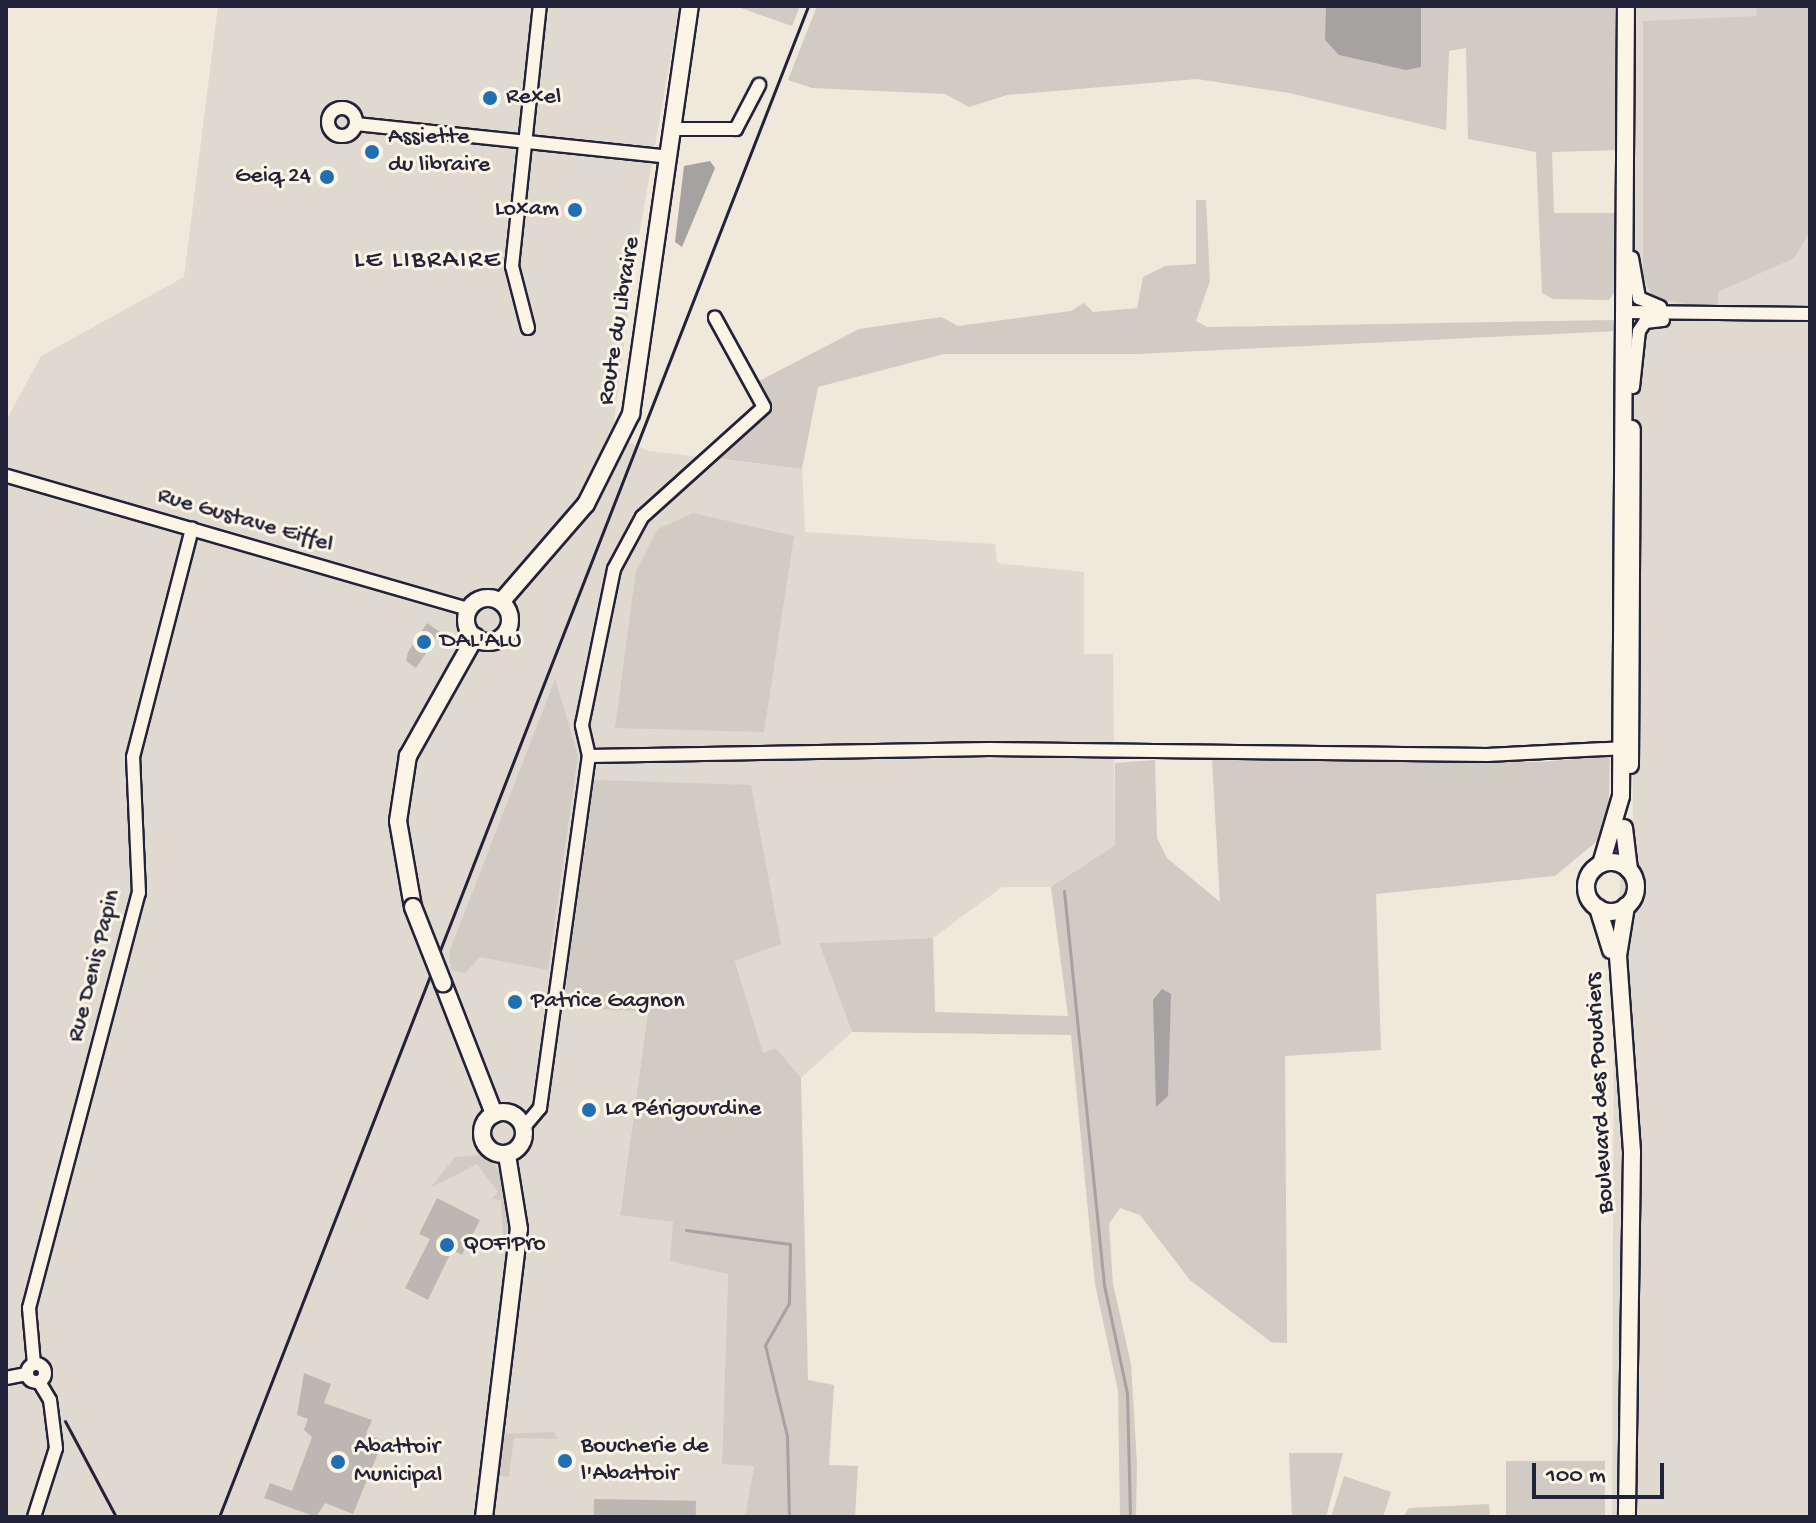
<!DOCTYPE html>
<html>
<head>
<meta charset="utf-8">
<style>
  body { margin:0 }
  #map { position:relative; width:1816px; height:1523px; overflow:hidden; background:#efe8db; font-family:"Gochi Hand",sans-serif }
  div>[style] { position:absolute }
  .built>* { inset:0; background:#e0d9cf }
  .green>* { inset:0; background:#d1cbc3; transform-origin:0 0 }
  .water>* { inset:0; background:#a6a2a2 }
  .stream>* { height:3px; margin:-1.5px; padding:0 1.5px; transform-origin:1.5px; border-radius:1.5px; background:#a6a2a2 }
  .building>* { inset:0; background:#bcb7b3; transform-origin:0 0 }
  .roads { filter:drop-shadow(2px 0 #22223b) drop-shadow(-2px 0 #22223b) drop-shadow(0 2px #22223b) drop-shadow(0 -2px #22223b) }
  .minor>* { height:12px; margin:-6px; padding:0 6px; transform-origin:6px; border-radius:6px; background:#fcf5e5 }
  .minor>.ring { margin:-6px; padding:0; box-sizing:content-box; background:none; border:12px solid #fcf5e5; border-radius:50% }
  .major>* { height:16px; margin:-8px; padding:0 8px; transform-origin:8px; border-radius:8px; background:#fcf5e5 }
  .major>.ring { margin:-8px; padding:0; box-sizing:content-box; background:none; border:16px solid #fcf5e5; border-radius:50% }
  .rail>* { height:3px; margin:-1.5px; padding:0 1.5px; transform-origin:1.5px; border-radius:1.5px; background:#22223b }
  .bridges { filter:drop-shadow(2px 0 #22223b) drop-shadow(-2px 0 #22223b) drop-shadow(0 2px #22223b) drop-shadow(0 -2px #22223b) }
  .major-bridge>* { height:16px; margin:-8px; padding:0 8px; transform-origin:8px; border-radius:8px; background:#fcf5e5 }
  .dots>* { width:22px; height:22px; translate:-50% -50%; box-sizing:border-box; border:4px solid #fcf5e5; border-radius:50% }
  span { translate:-50% -50%; white-space:nowrap; text-align:center; line-height:1.15; -webkit-text-stroke:6px #fcf5e5; paint-order:stroke }
  .poi-label { font-size:24px; color:#22223b }
  .left { translate:0 -50%; text-align:left }
  .right { translate:-100% -50%; text-align:right }
  .street-label { font-size:24px; color:#22223b }
  .neighbourhood-label { font-size:26px; color:#22223b; letter-spacing:2px }
  .frame { position:absolute; inset:0; border:8px solid #22223b; pointer-events:none }
  .scale { position:absolute; left:1532px; top:1463px; width:132px; height:36px; box-sizing:border-box; border:4px solid #22223b; border-top:0; padding-left:10px; font-size:24px; line-height:28px; white-space:nowrap; color:#22223b; -webkit-text-stroke:6px #fcf5e5; paint-order:stroke }
</style>
</head>
<body>
<div id="map">
  <div class="built">
    <div style="clip-path:polygon(218px 6px,680px 6px,638px 240px,612px 435px,649px 451px,802px 469px,805px 532px,995px 544px,997px 563px,1084px 572px,1084px 654px,1113px 654px,1115px 845px,1051px 887px,1002px 887px,933px 938px,820px 943px,852px 1032px,801px 1078px,776px 1048px,763px 1054px,735px 960px,563px 1007px,648px 1012px,620px 1214px,674px 1222px,728px 1274px,722px 1463px,754px 1466px,745px 1517px,6px 1517px,6px 421px,41px 356px,184px 277px)"></div>
    <div style="clip-path:polygon(1630px 6px,1810px 6px,1810px 1517px,1612px 1517px,1614px 987px,1622px 852px,1633px 822px)"></div>
  </div>
  <div class="green">
    <div style="clip-path:polygon(735px 6px,800px 6px,792px 26px)"></div>
    <div style="clip-path:polygon(817px 6px,1616px 6px,1620px 150px,1552px 152px,1554px 213px,1620px 213px,1617px 289px,1609px 300px,1553px 299px,1542px 293px,1536px 152px,1468px 139px,1466px 48px,1449px 51px,1446px 130px,1289px 93px,1197px 79px,1007px 95px,969px 107px,945px 94px,812px 88px,788px 80px)"></div>
    <div style="clip-path:polygon(1757px 6px,1810px 6px,1810px 232px,1794px 258px,1718px 292px,1718px 310px,1653px 298px,1643px 275px,1643px 21px,1756px 16px)"></div>
    <div style="clip-path:polygon(1196px 200px,1206px 200px,1210px 281px,1196px 321px,1207px 327px,1616px 320px,1617px 331px,1137px 354px,944px 354px,818px 387px,802px 469px,714px 458px,770px 409px,759px 381px,859px 329px,941px 317px,958px 326px,1071px 311px,1084px 303px,1093px 312px,1137px 308px,1143px 277px,1165px 266px,1196px 264px)"></div>
    <div style="clip-path:polygon(693px 513px,794px 536px,764px 732px,615px 728px,636px 571px,658px 529px)"></div>
    <div style="clip-path:polygon(555px 679px,578px 755px,548px 970px,480px 957px,465px 973px,451px 970px,449px 953px)"></div>
    <div style="clip-path:polygon(1610px 756px,1608px 832px,1555px 876px,1376px 894px,1381px 1050px,1285px 1056px,1287px 1343px,1271px 1342px,1190px 1280px,1140px 1215px,1120px 1208px,1109px 1224px,1113px 1284px,1131px 1364px,1137px 1464px,1136px 1517px,1120px 1517px,1118px 1391px,1095px 1284px,1071px 1035px,852px 1032px,819px 943px,933px 938px,935px 1012px,1068px 1016px,1051px 887px,1115px 845px,1115px 763px,1155px 760px,1157px 838px,1167px 858px,1220px 902px,1212px 759px,1541px 762px)"></div>
    <div style="clip-path:polygon(594px 780px,751px 785px,781px 944px,735px 961px,763px 1053px,776px 1048px,801px 1078px,808px 1380px,834px 1385px,829px 1465px,858px 1466px,855px 1517px,745px 1517px,754px 1466px,722px 1464px,728px 1274px,670px 1261px,673px 1222px,620px 1215px,648px 1012px,563px 1007px)"></div>
    <div style="clip-path:polygon(485px 1155px,506px 1177px,508px 1253px,497px 1247px,503px 1243px,501px 1200px,491px 1199px,498px 1192px,477px 1164px,430px 1188px,455px 1157px)"></div>
    <div style="clip-path:polygon(554px 1432px,558px 1439px,514px 1438px,509px 1477px,496px 1475px,502px 1434px)"></div>
    <div style="clip-path:polygon(1289px 1453px,1343px 1453px,1326px 1517px,1292px 1517px)"></div>
    <div style="left:1605px;top:1461px;width:56px;height:99px;rotate:90deg"></div>
    <div style="clip-path:polygon(1344px 1476px,1391px 1492px,1383px 1517px,1331px 1517px)"></div>
    <div style="clip-path:polygon(1489px 1504px,1490px 1517px,1403px 1517px,1409px 1508px)"></div>
  </div>
  <div class="water">
    <div style="clip-path:polygon(1326px 6px,1421px 6px,1421px 67px,1406px 70px,1339px 55px,1325px 40px)"></div>
    <div style="clip-path:polygon(710px 161px,715px 168px,682px 247px,675px 242px,684px 166px)"></div>
    <div style="clip-path:polygon(1162px 989px,1171px 994px,1168px 1096px,1156px 1107px,1153px 1000px)"></div>
  </div>
  <div class="stream">
    <div style="left:1064px;top:891px;width:396px;rotate:84.2deg"></div>
    <div style="left:1104px;top:1285px;width:110px;rotate:78deg"></div>
    <div style="left:1127px;top:1393px;width:124px;rotate:88.6deg"></div>
    <div style="left:686px;top:1230px;width:105px;rotate:7.7deg"></div>
    <div style="left:790px;top:1244px;width:59px;rotate:91deg"></div>
    <div style="left:789px;top:1303px;width:48px;rotate:119.7deg"></div>
    <div style="left:765px;top:1345px;width:94px;rotate:76.4deg"></div>
    <div style="left:787px;top:1436px;width:81px;rotate:88.6deg"></div>
  </div>
  <div class="building">
    <div style="clip-path:polygon(427px 623px,440px 632px,416px 668px,406px 661px,408px 652px)"></div>
    <div style="clip-path:polygon(437px 1198px,480px 1220px,462px 1255px,452px 1250px,428px 1300px,405px 1288px,430px 1239px,419px 1234px)"></div>
    <div style="clip-path:polygon(304px 1373px,331px 1384px,324px 1403px,372px 1420px,366px 1434px,383px 1441px,353px 1514px,325px 1503px,316px 1517px,264px 1498px,270px 1483px,292px 1491px,312px 1437px,304px 1430px,308px 1419px,297px 1415px)"></div>
    <div style="left:594px;top:1499px;width:102px;height:18px;rotate:1deg"></div>
  </div>
  <div class="roads">
    <div class="minor">
      <div class="ring" style="left:328px;top:108px;width:16px;height:16px"></div>
      <div style="left:356px;top:124px;width:314px;rotate:6deg"></div>
      <div style="left:671px;top:129px;width:65px"></div>
      <div style="left:736px;top:129px;width:50px;rotate:-62.4deg"></div>
      <div style="left:1632px;top:258px;width:41px;rotate:80.1deg"></div>
      <div style="left:1639px;top:298px;width:23px;rotate:23deg"></div>
      <div style="left:1625px;top:312px;width:185px;rotate:0.6deg"></div>
      <div style="left:528px;top:328px;width:64px;rotate:-104.5deg"></div>
      <div style="left:512px;top:266px;width:262px;rotate:-83.9deg"></div>
      <div style="left:1633px;top:387px;width:56px;rotate:-83.9deg"></div>
      <div style="left:1639px;top:331px;width:11px;rotate:-56deg"></div>
      <div style="left:1645px;top:322px;width:18px;rotate:-6deg"></div>
      <div style="left:7px;top:476px;width:481px;rotate:16.1deg"></div>
      <div style="left:589px;top:756px;width:400px;rotate:-1deg"></div>
      <div style="left:989px;top:749px;width:498px;rotate:0.7deg"></div>
      <div style="left:1487px;top:755px;width:140px;rotate:-2.9deg"></div>
      <div style="left:524px;top:1127px;width:25px;rotate:-50deg"></div>
      <div style="left:540px;top:1108px;width:355px;rotate:-82.1deg"></div>
      <div style="left:589px;top:756px;width:32px;rotate:-103deg"></div>
      <div style="left:582px;top:725px;width:159px;rotate:-78.4deg"></div>
      <div style="left:614px;top:569px;width:59px;rotate:-61.7deg"></div>
      <div style="left:642px;top:517px;width:164px;rotate:-42deg"></div>
      <div style="left:764px;top:407px;width:102px;rotate:-118.8deg"></div>
      <div class="ring" style="left:27px;top:1364px;width:6px;height:6px"></div>
      <div style="left:34px;top:1364px;width:56px;rotate:-95.1deg"></div>
      <div style="left:29px;top:1308px;width:429px;rotate:-75.2deg"></div>
      <div style="left:139px;top:893px;width:136px;rotate:-92.5deg"></div>
      <div style="left:133px;top:757px;width:236px;rotate:-75.5deg"></div>
      <div style="left:6px;top:1378px;width:21px;rotate:-11deg"></div>
      <div style="left:34px;top:1517px;width:72px;rotate:-72.3deg"></div>
      <div style="left:56px;top:1448px;width:48px;rotate:-97.1deg"></div>
      <div style="left:50px;top:1400px;width:21px;rotate:-121deg"></div>
    </div>
    <div class="major">
      <div class="ring" style="left:466px;top:598px;width:28px;height:28px"></div>
      <div style="left:501px;top:602px;width:130px;rotate:-49.1deg"></div>
      <div style="left:586px;top:504px;width:101px;rotate:-63.4deg"></div>
      <div style="left:631px;top:414px;width:412px;rotate:-81.8deg"></div>
      <div style="left:1630px;top:765px;width:336px;rotate:-89.7deg"></div>
      <div style="left:1624px;top:828px;width:42px;rotate:83.2deg"></div>
      <div class="ring" style="left:1586px;top:862px;width:34px;height:34px"></div>
      <div style="left:1601px;top:864px;width:71px;rotate:-73.6deg"></div>
      <div style="left:1621px;top:796px;width:790px;rotate:-89.64deg"></div>
      <div style="left:1626px;top:906px;width:51px;rotate:99.1deg"></div>
      <div style="left:1618px;top:956px;width:197px;rotate:85.9deg"></div>
      <div style="left:1632px;top:1153px;width:364px;rotate:90.8deg"></div>
      <div style="left:413px;top:907px;width:87px;rotate:-99.9deg"></div>
      <div style="left:398px;top:821px;width:66px;rotate:-81.3deg"></div>
      <div style="left:408px;top:756px;width:137px;rotate:-60.6deg"></div>
      <div style="left:1598px;top:908px;width:44px;rotate:72.8deg"></div>
      <div style="left:443px;top:983px;width:141px;rotate:68.7deg"></div>
      <div class="ring" style="left:482px;top:1112px;width:26px;height:26px"></div>
      <div style="left:484px;top:1517px;width:290px;rotate:-83.1deg"></div>
      <div style="left:519px;top:1229px;width:75px;rotate:-99.2deg"></div>
    </div>
  </div>
  <div class="rail">
    <div style="left:65px;top:1421px;width:109px;rotate:62deg"></div>
    <div style="left:219px;top:1517px;width:1622px;rotate:-68.7deg"></div>
  </div>
  <div class="bridges">
    <div class="major-bridge">
      <div style="left:413px;top:907px;width:82px;rotate:68.5deg"></div>
    </div>
  </div>
  <div class="dots">
    <div style="left:490px;top:98px;background:#1f6fb2"></div>
    <div style="left:372px;top:152px;background:#1f6fb2"></div>
    <div style="left:327px;top:177px;background:#1f6fb2"></div>
    <div style="left:575px;top:210px;background:#1f6fb2"></div>
    <div style="left:424px;top:642px;background:#1f6fb2"></div>
    <div style="left:515px;top:1002px;background:#1f6fb2"></div>
    <div style="left:589px;top:1110px;background:#1f6fb2"></div>
    <div style="left:447px;top:1245px;background:#1f6fb2"></div>
    <div style="left:565px;top:1461px;background:#1f6fb2"></div>
    <div style="left:338px;top:1462px;background:#1f6fb2"></div>
  </div>
  <div class="poi-label">
    <span class="left" style="left:506px;top:98px">Rexel</span>
    <span class="left" style="left:388px;top:152px">Assiette<br>du libraire</span>
    <span class="right" style="left:311px;top:177px">Geiq 24</span>
    <span class="right" style="left:559px;top:210px">Loxam</span>
    <span class="left" style="left:440px;top:642px">DAL'ALU</span>
    <span class="left" style="left:531px;top:1002px">Patrice Gagnon</span>
    <span class="left" style="left:605px;top:1110px">La Périgourdine</span>
    <span class="left" style="left:463px;top:1245px">QOFIPro</span>
    <span class="left" style="left:581px;top:1461px">Boucherie de<br>l'Abattoir</span>
    <span class="left" style="left:354px;top:1462px">Abattoir<br>Municipal</span>
  </div>
  <div class="street-label">
    <span style="left:620px;top:321px;rotate:-81deg">Route du Libraire</span>
    <span style="left:245px;top:521px;rotate:16deg">Rue Gustave Eiffel</span>
    <span style="left:95px;top:966px;rotate:-76deg">Rue Denis Papin</span>
    <span style="left:1601px;top:1093px;rotate:-93deg">Boulevard des Poudriers</span>
  </div>
  <div class="neighbourhood-label">
    <span style="left:428px;top:262px">LE LIBRAIRE</span>
  </div>
  <div class="frame"></div>
  <div class="scale">100 m</div>
</div>
</body>
</html>
